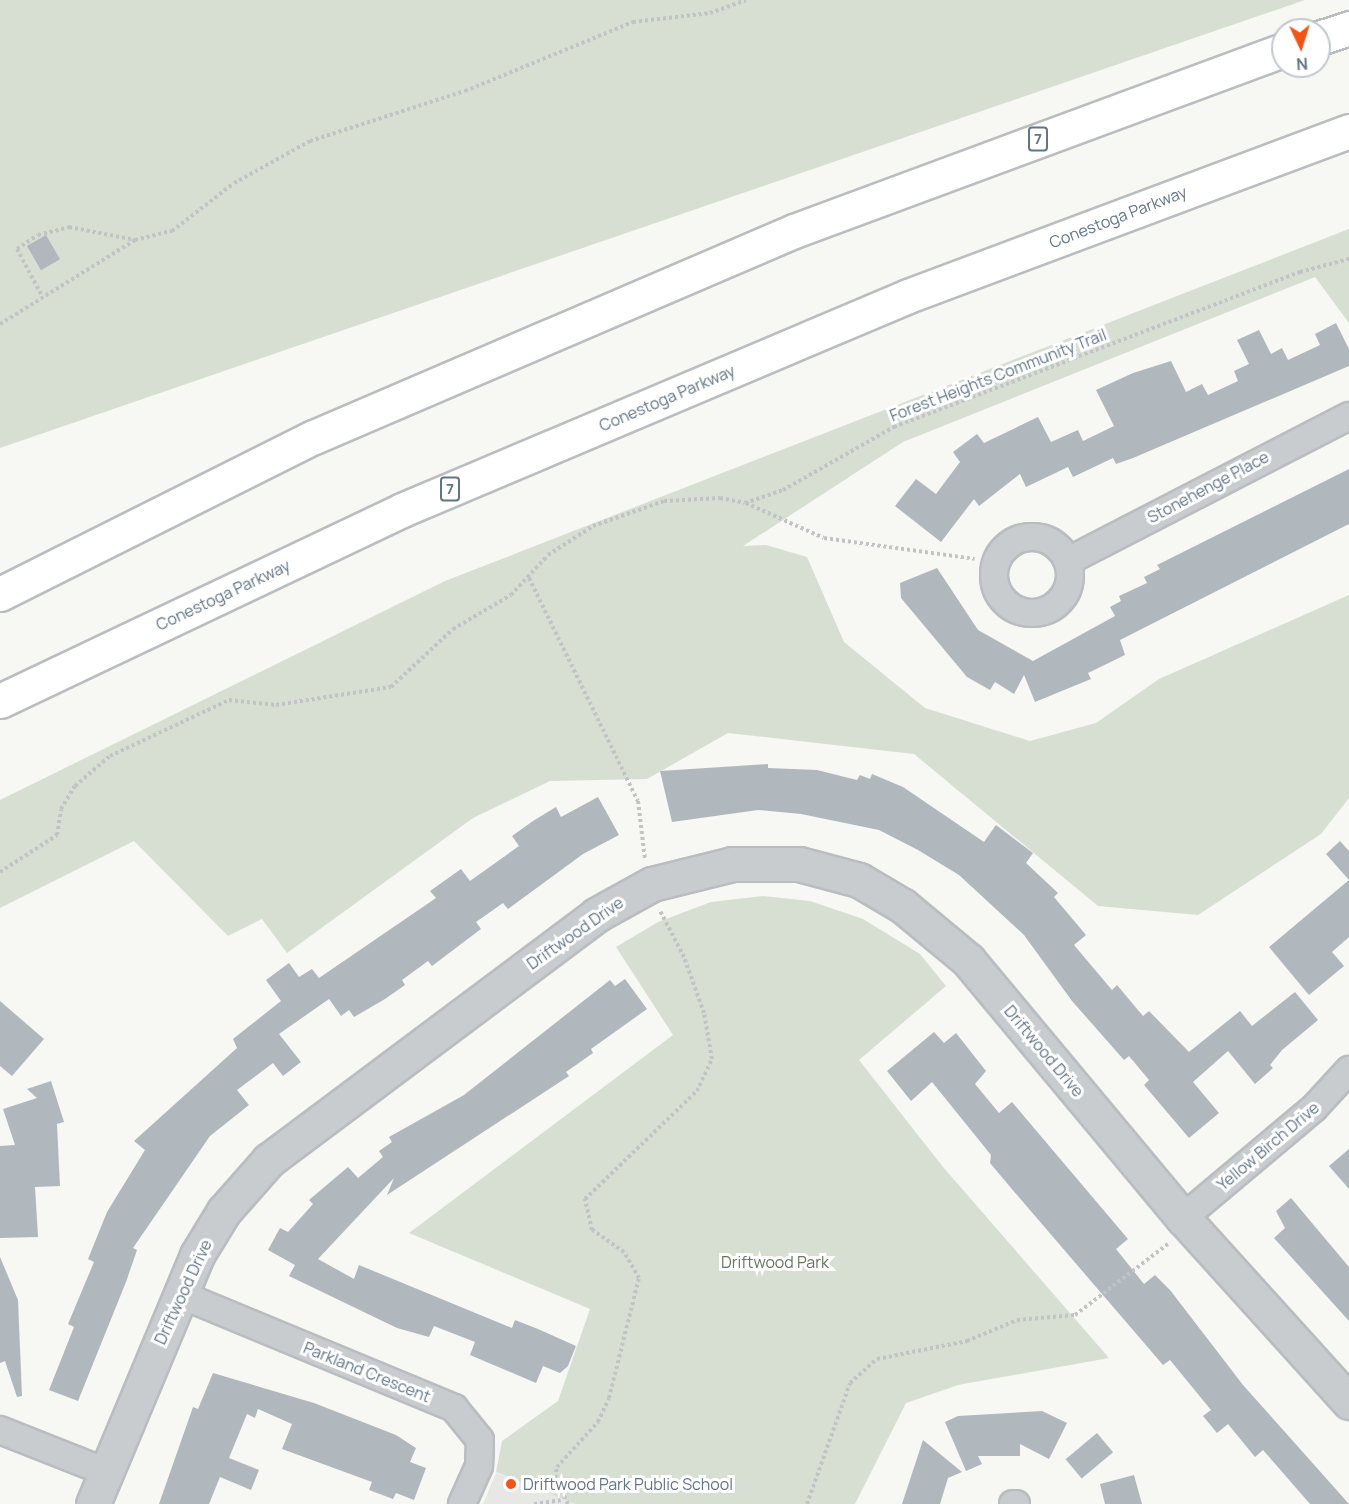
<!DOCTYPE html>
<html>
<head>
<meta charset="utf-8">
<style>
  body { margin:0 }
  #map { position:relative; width:1349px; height:1504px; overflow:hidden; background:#f7f7f3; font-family:Manrope,sans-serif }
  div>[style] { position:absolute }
  .built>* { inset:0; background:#e7e8e6 }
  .green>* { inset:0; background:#d7dfd3 }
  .building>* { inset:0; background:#b0b8bd; transform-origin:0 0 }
  .path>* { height:4px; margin-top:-2px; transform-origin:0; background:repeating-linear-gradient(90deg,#c1c3c5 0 3px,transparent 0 6px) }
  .roads { filter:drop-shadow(2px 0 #babdc0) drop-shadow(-2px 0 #babdc0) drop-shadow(0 2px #babdc0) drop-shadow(0 -2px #babdc0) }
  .minor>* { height:26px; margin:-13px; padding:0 13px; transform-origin:13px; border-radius:13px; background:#c8cccf }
  .minor>.ring { margin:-13px; padding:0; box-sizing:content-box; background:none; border:26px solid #c8cccf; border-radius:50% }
  .tertiary>* { height:33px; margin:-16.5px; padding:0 16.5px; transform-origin:16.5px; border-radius:16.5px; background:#c8cccf }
  .motorway>* { height:33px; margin:-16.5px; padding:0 16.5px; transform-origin:16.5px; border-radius:16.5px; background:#fff }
  .dots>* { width:16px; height:16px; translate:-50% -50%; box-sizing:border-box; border:3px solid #fff; border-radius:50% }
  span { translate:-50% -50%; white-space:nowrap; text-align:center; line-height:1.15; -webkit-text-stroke:6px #fff; paint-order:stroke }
  .shield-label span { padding:2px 4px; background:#fff; border:2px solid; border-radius:4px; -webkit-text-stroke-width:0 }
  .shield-label { font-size:15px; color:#627587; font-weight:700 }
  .street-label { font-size:16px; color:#627587 }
  .park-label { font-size:16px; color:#62795e }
  .poi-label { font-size:16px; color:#627587 }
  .left { translate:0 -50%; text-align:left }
  .north { position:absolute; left:1271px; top:18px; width:60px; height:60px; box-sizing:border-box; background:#fff; border:2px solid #c0c8cf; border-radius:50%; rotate:176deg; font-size:16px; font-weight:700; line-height:24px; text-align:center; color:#627587 }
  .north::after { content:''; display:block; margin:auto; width:21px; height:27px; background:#f55315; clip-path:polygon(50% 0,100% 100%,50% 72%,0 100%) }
</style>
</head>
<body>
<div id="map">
  <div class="built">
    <div style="clip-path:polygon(496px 1473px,566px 1496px,576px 1504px,483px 1504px)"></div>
  </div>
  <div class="green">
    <div style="clip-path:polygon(0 0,1305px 0,0 448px)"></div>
    <div style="clip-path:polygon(1349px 229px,1349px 323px,1315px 277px,903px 442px,743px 546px,766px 545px,807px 557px,844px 642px,925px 708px,1030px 741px,1096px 723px,1159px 679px,1349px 595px,1349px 798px,1321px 834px,1198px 915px,1098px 906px,914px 754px,728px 733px,647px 779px,550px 781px,473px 818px,287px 953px,262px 919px,228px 936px,134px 841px,0 908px,0 800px,445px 581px)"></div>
    <div style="clip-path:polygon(763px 896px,810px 901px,863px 919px,920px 954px,946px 986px,859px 1060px,943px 1167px,1109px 1358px,958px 1385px,906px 1403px,855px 1504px,576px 1504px,496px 1472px,502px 1441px,558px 1401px,590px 1309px,409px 1233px,673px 1035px,616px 947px,658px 922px,711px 902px)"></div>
  </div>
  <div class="building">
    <div style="left:46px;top:235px;width:28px;height:22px;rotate:60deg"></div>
    <div style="clip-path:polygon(1336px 323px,1349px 349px,1349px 366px,1133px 458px,1116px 464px,1113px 458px,1073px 477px,1068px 467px,1026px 487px,1020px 474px,979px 506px,974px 499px,941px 542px,895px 506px,916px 479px,936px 494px,960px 462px,953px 452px,977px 434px,984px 443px,1038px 417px,1051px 442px,1078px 430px,1083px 441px,1114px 426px,1096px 390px,1133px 373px,1171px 361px,1186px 392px,1202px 384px,1208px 395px,1238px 381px,1234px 371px,1249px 364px,1237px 340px,1259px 330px,1271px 354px,1282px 348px,1288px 360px,1320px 345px,1315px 334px)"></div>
    <div style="clip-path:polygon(1349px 469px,1349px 524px,1120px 640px,1125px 655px,1088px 673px,1091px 679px,1035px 702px,1024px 675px,1014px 694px,995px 682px,990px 690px,967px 677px,901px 598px,900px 583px,937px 568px,978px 630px,1033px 661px,1115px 616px,1110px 607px,1121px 601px,1119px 596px,1147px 583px,1144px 577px,1160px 569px,1157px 565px)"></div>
    <div style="clip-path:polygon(768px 764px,768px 768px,817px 770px,857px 780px,860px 775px,870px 779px,872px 774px,903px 787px,984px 842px,996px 825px,1033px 853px,1026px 863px,1058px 893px,1054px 897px,1086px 935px,1074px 945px,1112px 990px,1117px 985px,1143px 1016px,1149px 1011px,1189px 1052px,1240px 1011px,1252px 1026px,1295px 992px,1318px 1020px,1282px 1050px,1270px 1065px,1273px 1068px,1255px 1084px,1228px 1051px,1193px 1082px,1219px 1113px,1189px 1138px,1144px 1085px,1149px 1080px,1129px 1056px,1124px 1060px,1072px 1001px,1024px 935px,959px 875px,918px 850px,879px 830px,801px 814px,758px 810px,672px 822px,660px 771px)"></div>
    <div style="clip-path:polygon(598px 797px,619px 835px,583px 854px,508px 909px,503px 903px,476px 922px,481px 929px,432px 966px,428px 961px,402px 980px,405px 985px,385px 999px,354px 1017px,349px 1010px,341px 1016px,329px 999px,279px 1034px,301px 1062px,283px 1076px,273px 1063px,237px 1090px,249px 1105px,210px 1136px,133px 1248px,137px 1250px,126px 1282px,78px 1401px,49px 1390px,74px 1327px,68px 1324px,94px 1262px,88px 1259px,107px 1212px,145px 1150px,134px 1141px,237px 1048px,233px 1039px,281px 1001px,266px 980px,289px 963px,299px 977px,312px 969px,319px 978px,436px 898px,430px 891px,461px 869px,470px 881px,519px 846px,512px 836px,533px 821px,556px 807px,561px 817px)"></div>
    <div style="clip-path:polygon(1340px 841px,1349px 851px,1349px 880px,1326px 854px)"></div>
    <div style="clip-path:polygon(1349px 880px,1349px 937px,1332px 952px,1344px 966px,1309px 995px,1269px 947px)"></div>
    <div style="clip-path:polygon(625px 979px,647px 1009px,591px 1049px,593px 1053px,566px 1072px,569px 1076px,387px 1195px,394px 1178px,318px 1259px,354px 1279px,359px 1265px,512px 1328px,515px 1320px,538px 1329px,576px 1346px,568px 1366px,560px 1373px,543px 1366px,536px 1383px,470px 1355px,475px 1342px,434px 1326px,429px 1337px,397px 1328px,289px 1276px,295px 1265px,268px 1250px,280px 1228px,288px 1232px,313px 1204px,309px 1200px,348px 1167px,358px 1178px,383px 1157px,379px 1151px,392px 1142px,389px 1137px,464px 1095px,610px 980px,615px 986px)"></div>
    <div style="clip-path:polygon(0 1001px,44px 1039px,12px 1076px,0 1066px)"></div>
    <div style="clip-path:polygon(934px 1032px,944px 1043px,956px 1033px,986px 1071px,975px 1084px,999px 1113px,1012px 1102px,1128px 1239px,1116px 1249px,1144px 1284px,1155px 1275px,1170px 1290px,1243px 1385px,1349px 1504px,1310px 1504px,1263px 1450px,1255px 1457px,1228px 1424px,1217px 1433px,1203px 1416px,1211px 1410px,1170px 1360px,1163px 1365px,1011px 1188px,990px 1163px,991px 1155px,932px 1082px,911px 1101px,887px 1071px)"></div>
    <div style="clip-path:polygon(51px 1081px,64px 1122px,57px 1124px,60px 1186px,35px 1187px,38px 1237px,0 1238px,0 1146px,15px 1145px,3px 1109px,37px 1098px,27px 1089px)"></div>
    <div style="clip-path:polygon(1349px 1149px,1349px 1189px,1329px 1166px)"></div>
    <div style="clip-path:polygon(1291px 1198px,1349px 1267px,1349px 1321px,1274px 1238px,1285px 1228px,1276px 1211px)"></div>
    <div style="clip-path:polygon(0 1257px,18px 1300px,22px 1396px,17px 1397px,5px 1361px,0 1363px)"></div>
    <div style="clip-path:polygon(213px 1373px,314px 1403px,396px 1435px,416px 1448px,410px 1462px,426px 1468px,414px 1500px,396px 1493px,393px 1499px,369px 1490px,372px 1482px,282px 1449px,292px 1424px,258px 1409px,255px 1418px,247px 1414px,229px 1458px,259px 1470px,251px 1490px,220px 1477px,209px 1504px,159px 1504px,193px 1407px,198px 1409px)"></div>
    <div style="clip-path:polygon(1042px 1411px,1067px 1423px,1049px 1459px,1020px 1444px,1020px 1456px,978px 1456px,982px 1464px,966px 1471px,945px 1422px,958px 1416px)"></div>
    <div style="left:1097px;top:1433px;width:25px;height:41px;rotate:50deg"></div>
    <div style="clip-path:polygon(923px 1440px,962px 1472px,948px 1478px,940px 1504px,902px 1504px)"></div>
    <div style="clip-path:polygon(1134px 1475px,1142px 1504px,1105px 1504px,1100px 1484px)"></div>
  </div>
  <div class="path">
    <div style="left:41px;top:294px;width:51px;rotate:-118.1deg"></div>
    <div style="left:17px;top:249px;width:25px;rotate:-34deg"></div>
    <div style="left:38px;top:235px;width:32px;rotate:-14deg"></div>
    <div style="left:69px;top:227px;width:67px;rotate:11.1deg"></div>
    <div style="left:0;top:324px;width:159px;rotate:-31.9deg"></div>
    <div style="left:135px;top:240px;width:38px;rotate:-14deg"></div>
    <div style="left:172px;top:231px;width:78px;rotate:-37.7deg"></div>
    <div style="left:234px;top:183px;width:87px;rotate:-28.9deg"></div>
    <div style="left:310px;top:141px;width:163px;rotate:-17.9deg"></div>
    <div style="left:465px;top:91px;width:182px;rotate:-22.3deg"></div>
    <div style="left:633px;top:22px;width:78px;rotate:-6.7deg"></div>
    <div style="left:710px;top:13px;width:38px;rotate:-20deg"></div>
    <div style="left:746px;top:503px;width:85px;rotate:24.2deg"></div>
    <div style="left:824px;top:538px;width:152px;rotate:7.9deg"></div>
    <div style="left:529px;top:578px;width:248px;rotate:64deg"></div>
    <div style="left:638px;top:801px;width:59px;rotate:83.2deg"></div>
    <div style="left:0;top:872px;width:68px;rotate:-33deg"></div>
    <div style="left:57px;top:835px;width:26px;rotate:-81deg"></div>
    <div style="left:61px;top:809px;width:27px;rotate:-59deg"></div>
    <div style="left:75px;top:786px;width:46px;rotate:-40.6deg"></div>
    <div style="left:110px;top:756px;width:132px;rotate:-25.2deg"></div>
    <div style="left:229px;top:700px;width:47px;rotate:6.1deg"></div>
    <div style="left:276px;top:705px;width:116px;rotate:-8.9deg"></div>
    <div style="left:391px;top:687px;width:85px;rotate:-43.1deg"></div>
    <div style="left:453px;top:629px;width:67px;rotate:-30.4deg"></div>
    <div style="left:511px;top:595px;width:54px;rotate:-47.2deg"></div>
    <div style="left:548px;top:555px;width:54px;rotate:-32.8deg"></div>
    <div style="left:593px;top:526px;width:75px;rotate:-19.4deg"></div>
    <div style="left:664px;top:501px;width:56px;rotate:-3.1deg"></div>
    <div style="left:720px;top:498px;width:25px;rotate:11deg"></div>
    <div style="left:745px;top:503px;width:40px;rotate:-18.9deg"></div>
    <div style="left:783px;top:490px;width:128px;rotate:-29.6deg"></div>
    <div style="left:894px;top:427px;width:435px;rotate:-20.9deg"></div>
    <div style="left:1300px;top:272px;width:51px;rotate:-14.9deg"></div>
    <div style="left:534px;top:1504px;width:27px;rotate:-8deg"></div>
    <div style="left:568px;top:1504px;width:29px;rotate:-117deg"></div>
    <div style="left:555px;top:1478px;width:11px;rotate:-80deg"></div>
    <div style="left:557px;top:1467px;width:61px;rotate:-47.7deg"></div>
    <div style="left:598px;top:1422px;width:26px;rotate:-65deg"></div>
    <div style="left:609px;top:1398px;width:124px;rotate:-76deg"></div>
    <div style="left:639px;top:1278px;width:30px;rotate:-120deg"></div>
    <div style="left:624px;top:1252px;width:39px;rotate:-145deg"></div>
    <div style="left:592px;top:1230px;width:32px;rotate:-103deg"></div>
    <div style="left:585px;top:1199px;width:156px;rotate:-44deg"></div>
    <div style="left:697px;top:1091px;width:35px;rotate:-65deg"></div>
    <div style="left:712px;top:1059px;width:47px;rotate:-99.9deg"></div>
    <div style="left:704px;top:1013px;width:59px;rotate:-109.7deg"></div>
    <div style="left:684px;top:957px;width:54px;rotate:-117.5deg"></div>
    <div style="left:807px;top:1504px;width:128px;rotate:-70.4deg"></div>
    <div style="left:850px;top:1383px;width:36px;rotate:-42deg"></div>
    <div style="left:877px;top:1359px;width:92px;rotate:-11.3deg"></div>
    <div style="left:967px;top:1341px;width:54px;rotate:-22.8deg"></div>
    <div style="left:1017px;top:1320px;width:58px;rotate:-4.9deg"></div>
    <div style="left:1075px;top:1315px;width:117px;rotate:-37.4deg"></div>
  </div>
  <div class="roads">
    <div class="minor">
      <div class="ring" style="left:994px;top:537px;width:50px;height:50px"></div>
      <div style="left:1068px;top:561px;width:316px;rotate:-27.3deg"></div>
      <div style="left:1183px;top:1218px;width:171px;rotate:-40deg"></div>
      <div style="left:1314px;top:1108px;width:52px;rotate:-47.4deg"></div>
      <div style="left:179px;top:1294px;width:298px;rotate:22.5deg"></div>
      <div style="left:454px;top:1408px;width:41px;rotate:50.9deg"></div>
      <div style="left:480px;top:1440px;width:26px;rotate:92deg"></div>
      <div style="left:479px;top:1466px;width:42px;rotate:114.1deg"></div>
      <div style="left:0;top:1430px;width:114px;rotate:21.6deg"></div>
      <div style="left:1013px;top:1504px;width:3px"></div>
    </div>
    <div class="tertiary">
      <div style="left:93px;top:1504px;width:270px;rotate:-67.3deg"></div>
      <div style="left:197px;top:1255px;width:52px;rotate:-58.5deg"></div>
      <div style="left:224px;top:1211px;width:68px;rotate:-48.6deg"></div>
      <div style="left:269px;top:1160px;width:409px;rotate:-36.8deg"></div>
      <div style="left:596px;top:915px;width:64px;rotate:-29deg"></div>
      <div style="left:652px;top:884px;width:82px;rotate:-14deg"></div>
      <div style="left:732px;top:864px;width:67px"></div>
      <div style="left:799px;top:864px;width:62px;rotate:14.9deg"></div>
      <div style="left:859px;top:880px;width:51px;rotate:30.6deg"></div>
      <div style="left:903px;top:906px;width:85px;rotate:39.7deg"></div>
      <div style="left:968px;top:960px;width:336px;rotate:50.2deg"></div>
      <div style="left:1183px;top:1218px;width:248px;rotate:47.9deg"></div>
    </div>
    <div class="motorway">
      <div style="left:1319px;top:38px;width:32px;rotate:-18deg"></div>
      <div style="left:0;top:594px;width:351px;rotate:-26.6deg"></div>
      <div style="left:314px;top:437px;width:522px;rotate:-23.23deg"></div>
      <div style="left:794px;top:231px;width:521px;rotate:-20.31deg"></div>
      <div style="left:0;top:701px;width:445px;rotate:-25.4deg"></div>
      <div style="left:402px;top:510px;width:549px;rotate:-22.92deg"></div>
      <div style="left:908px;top:296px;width:471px;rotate:-20.5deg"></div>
    </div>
  </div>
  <div class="dots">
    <div style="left:511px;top:1484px;background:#f55315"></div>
  </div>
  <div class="shield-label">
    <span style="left:1038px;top:139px">7</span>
    <span style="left:450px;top:489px">7</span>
  </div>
  <div class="street-label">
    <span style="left:1118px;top:217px;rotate:-21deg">Conestoga Parkway</span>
    <span style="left:998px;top:375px;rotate:-21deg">Forest Heights Community Trail</span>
    <span style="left:667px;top:398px;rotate:-23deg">Conestoga Parkway</span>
    <span style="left:1208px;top:487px;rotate:-28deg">Stonehenge Place</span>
    <span style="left:223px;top:595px;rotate:-25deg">Conestoga Parkway</span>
    <span style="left:575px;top:933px;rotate:-35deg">Driftwood Drive</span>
    <span style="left:1044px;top:1051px;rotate:50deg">Driftwood Drive</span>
    <span style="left:1268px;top:1146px;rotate:-40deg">Yellow Birch Drive</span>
    <span style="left:183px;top:1292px;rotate:-65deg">Driftwood Drive</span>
    <span style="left:367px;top:1372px;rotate:22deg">Parkland Crescent</span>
  </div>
  <div class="park-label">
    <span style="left:775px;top:1262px">Driftwood Park</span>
  </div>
  <div class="poi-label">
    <span class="left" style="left:523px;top:1484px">Driftwood Park Public School</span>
  </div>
  <div class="north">N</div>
</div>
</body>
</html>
